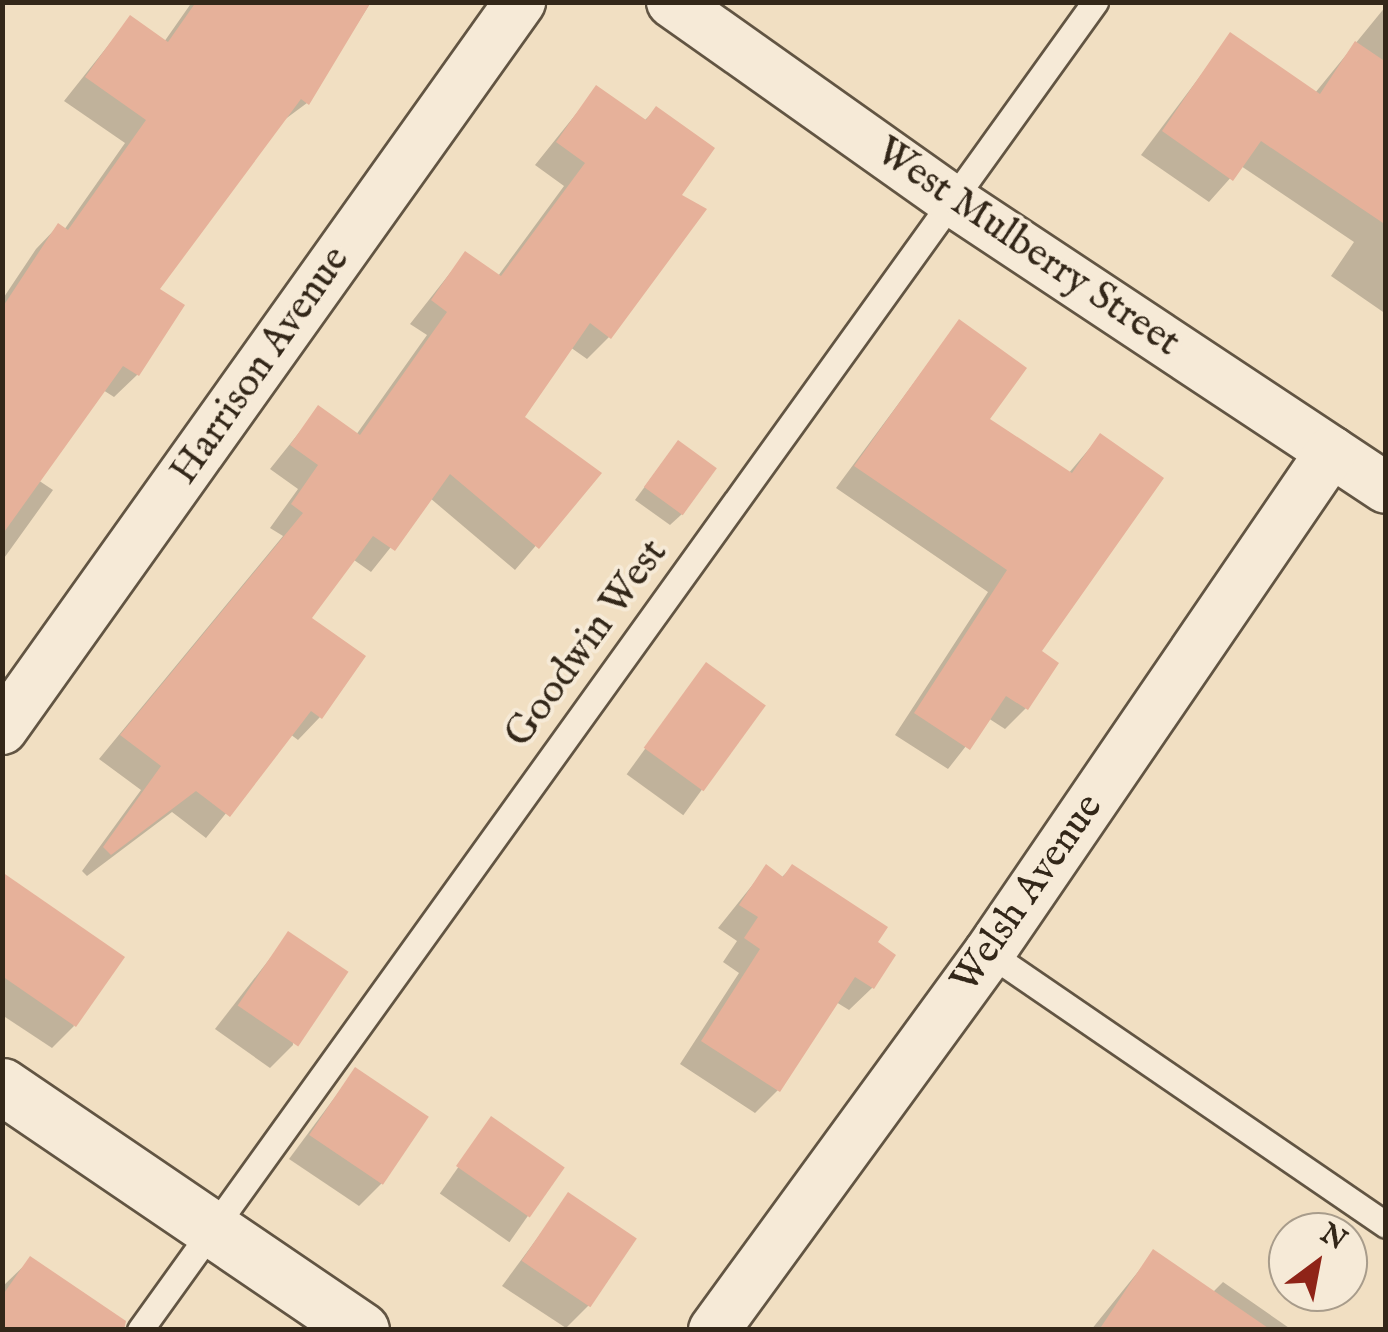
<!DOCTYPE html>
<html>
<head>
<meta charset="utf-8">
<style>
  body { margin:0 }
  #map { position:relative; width:1388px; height:1332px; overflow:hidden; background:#f1dfc2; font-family:"IM FELL English",serif }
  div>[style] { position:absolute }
  .shadow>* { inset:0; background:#0003; transform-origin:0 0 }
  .building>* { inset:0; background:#e6b19a; transform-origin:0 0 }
  .roads { filter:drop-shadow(2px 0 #625543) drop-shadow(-2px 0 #625543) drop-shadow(0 2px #625543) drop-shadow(0 -2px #625543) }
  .lane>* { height:25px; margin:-12.5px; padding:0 12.5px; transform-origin:12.5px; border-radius:12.5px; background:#f6ead7 }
  .street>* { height:50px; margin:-25px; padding:0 25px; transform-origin:25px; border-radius:25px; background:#f6ead7 }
  .secondary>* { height:55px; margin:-27.5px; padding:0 27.5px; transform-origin:27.5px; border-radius:27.5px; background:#f6ead7 }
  span { translate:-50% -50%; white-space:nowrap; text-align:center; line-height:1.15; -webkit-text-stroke:8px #f6ead7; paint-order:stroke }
  .street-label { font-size:40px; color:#332719 }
  .frame { position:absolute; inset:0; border:5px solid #332719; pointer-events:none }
  .north { position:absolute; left:1268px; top:1212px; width:100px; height:100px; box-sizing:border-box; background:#f6ead7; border:2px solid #a89c8b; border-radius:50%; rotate:32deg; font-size:28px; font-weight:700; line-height:40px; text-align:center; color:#332719 }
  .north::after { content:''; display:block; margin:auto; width:35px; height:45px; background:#8f2418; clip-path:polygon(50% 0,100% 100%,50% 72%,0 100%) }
</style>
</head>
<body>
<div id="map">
  <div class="shadow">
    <div style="clip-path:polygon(192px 2px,371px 2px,307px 103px,280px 123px,156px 290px,181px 306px,137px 375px,114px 397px,103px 390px,38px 480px,53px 490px,2px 561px,2px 300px,36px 249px,58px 226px,64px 230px,125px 143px,64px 101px,130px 18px,164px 42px)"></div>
    <div style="clip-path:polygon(1386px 6px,1386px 314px,1331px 276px,1354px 242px,1241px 166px,1209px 202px,1141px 155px,1231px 35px,1315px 93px)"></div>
    <div style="clip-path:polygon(596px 89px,644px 121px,656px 109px,679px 195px,609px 337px,587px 359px,570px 347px,522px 418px,598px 473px,515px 570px,430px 498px,371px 572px,354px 560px,309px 619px,320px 717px,298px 740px,290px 734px,206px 838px,172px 812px,87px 876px,82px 871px,141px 790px,99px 759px,283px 536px,270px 528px,298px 489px,270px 469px,318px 409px,356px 435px,427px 335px,410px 324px,465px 254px,498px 276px,564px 186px,535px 165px)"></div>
    <div style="clip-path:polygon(959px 322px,987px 419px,1068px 474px,1100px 436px,1026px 708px,1005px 729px,988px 718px,948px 769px,895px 735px,988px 592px,836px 488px)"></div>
    <div style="clip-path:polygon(668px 455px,682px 514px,670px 525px,635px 500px)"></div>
    <div style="left:706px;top:665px;width:70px;height:135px;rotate:36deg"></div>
    <div style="clip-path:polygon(792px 867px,875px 943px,872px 988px,849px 1010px,836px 1002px,778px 1090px,755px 1113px,680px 1064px,739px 973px,723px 962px,737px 941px,718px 928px,766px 868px,781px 878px)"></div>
    <div style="clip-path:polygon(2px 875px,74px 1026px,52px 1048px,2px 1015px)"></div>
    <div style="clip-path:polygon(289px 934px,293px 1045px,270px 1068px,215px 1029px)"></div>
    <div style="clip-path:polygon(355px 1070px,382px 1183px,359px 1206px,289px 1159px)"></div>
    <div style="left:492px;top:1119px;width:85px;height:91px;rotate:35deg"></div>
    <div style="clip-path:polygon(569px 1195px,589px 1305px,566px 1328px,502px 1286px)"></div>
    <div style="clip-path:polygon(1154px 1252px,1212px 1293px,1223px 1282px,1292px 1330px,1091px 1330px)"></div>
    <div style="clip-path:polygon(31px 1259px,2px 1330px,2px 1287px)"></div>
  </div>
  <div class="building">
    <div style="clip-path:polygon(196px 2px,371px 2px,309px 105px,301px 99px,160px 289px,185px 305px,139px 376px,123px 366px,2px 535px,2px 308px,58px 223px,68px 230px,146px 120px,85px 77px,130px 15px,168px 42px)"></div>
    <div style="clip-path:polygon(1230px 32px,1320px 94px,1355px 41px,1386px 62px,1386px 225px,1261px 141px,1233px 181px,1162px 131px)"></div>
    <div style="clip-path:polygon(596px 85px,646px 120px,656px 106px,715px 148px,682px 195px,707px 209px,611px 339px,590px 323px,525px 417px,602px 473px,539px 549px,450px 474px,395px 551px,373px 536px,312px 618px,366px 656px,322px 719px,311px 711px,230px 817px,196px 791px,111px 855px,103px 847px,161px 766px,120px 735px,303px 513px,291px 504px,318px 465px,290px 445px,318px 405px,360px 435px,447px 312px,431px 300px,465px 251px,501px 276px,585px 163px,556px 142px)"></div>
    <div style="clip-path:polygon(959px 319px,1027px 368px,990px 419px,1072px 473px,1100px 433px,1164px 478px,1042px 651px,1059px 663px,1028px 710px,1006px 696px,970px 750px,914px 713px,1007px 570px,854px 466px)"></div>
    <div style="left:678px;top:440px;width:48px;height:58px;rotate:36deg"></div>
    <div style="left:706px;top:662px;width:74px;height:106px;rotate:36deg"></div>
    <div style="clip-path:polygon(766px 864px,783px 877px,792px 864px,888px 927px,878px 942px,896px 955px,874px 989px,855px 977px,780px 1092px,701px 1041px,760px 949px,744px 938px,758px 917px,739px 905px)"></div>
    <div style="clip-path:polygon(2px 872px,125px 957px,76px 1027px,2px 976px)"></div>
    <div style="left:288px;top:931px;width:73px;height:90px;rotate:34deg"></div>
    <div style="left:355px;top:1067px;width:89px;height:82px;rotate:34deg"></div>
    <div style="left:491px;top:1116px;width:90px;height:61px;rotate:35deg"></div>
    <div style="left:568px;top:1192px;width:83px;height:83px;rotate:34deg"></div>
    <div style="clip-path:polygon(1153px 1249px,1271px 1330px,1099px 1330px)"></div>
    <div style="clip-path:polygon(30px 1256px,126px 1321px,124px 1330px,2px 1330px,2px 1296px)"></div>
  </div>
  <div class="roads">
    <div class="lane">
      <div style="left:989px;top:953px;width:481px;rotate:34.4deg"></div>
      <div style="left:140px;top:1330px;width:1636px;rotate:-54.28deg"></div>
    </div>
    <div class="street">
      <div style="left:672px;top:2px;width:344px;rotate:35.3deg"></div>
      <div style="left:953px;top:201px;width:519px;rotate:33.54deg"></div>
      <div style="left:2px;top:729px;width:893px;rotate:-54.53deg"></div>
      <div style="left:714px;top:1330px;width:467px;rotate:-53.9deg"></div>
      <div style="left:989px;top:953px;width:607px;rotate:-55.68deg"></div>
    </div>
    <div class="secondary">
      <div style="left:2px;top:1086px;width:434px;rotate:34.2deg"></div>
    </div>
  </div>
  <div class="street-label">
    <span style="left:1027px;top:248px;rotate:34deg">West Mulberry Street</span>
    <span style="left:261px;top:366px;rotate:-55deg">Harrison Avenue</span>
    <span style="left:587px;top:644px;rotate:-54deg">Goodwin West</span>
    <span style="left:1028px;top:894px;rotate:-55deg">Welsh Avenue</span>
  </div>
  <div class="frame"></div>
  <div class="north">N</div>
</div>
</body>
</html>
